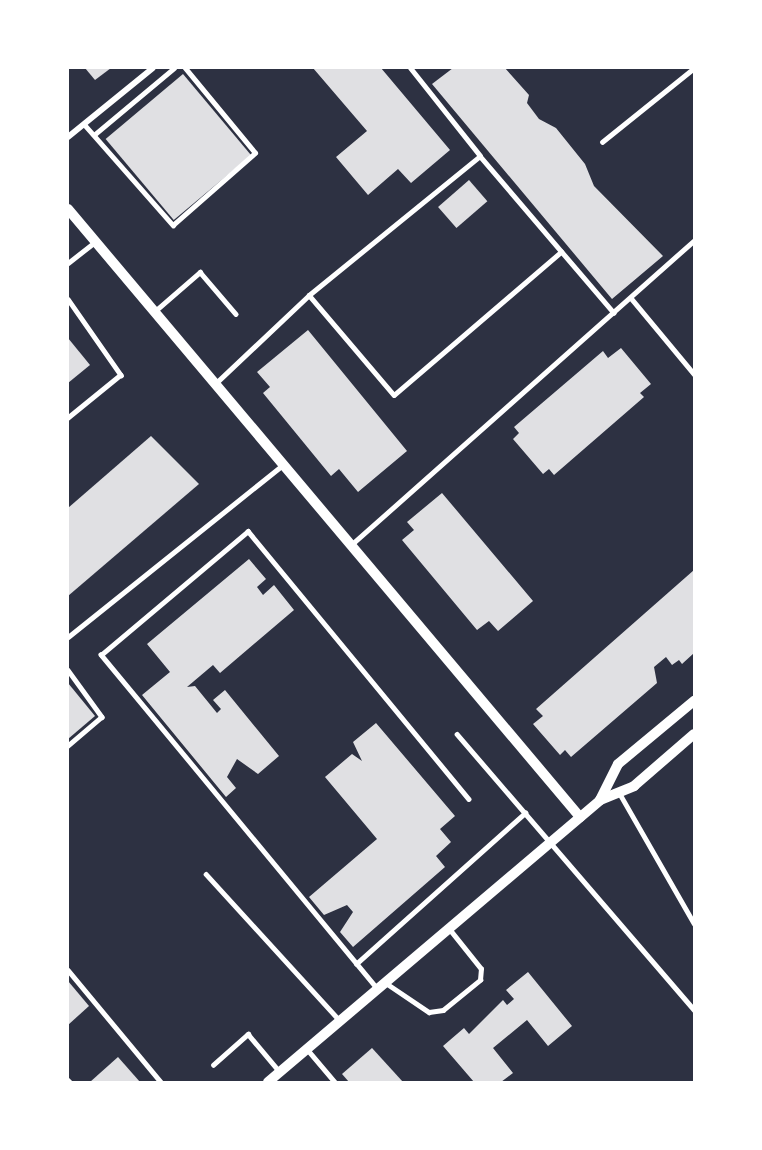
<!DOCTYPE html>
<html>
<head>
<meta charset="utf-8">
<style>
  body { margin:0 }
  #map { position:relative; width:762px; height:1150px; overflow:hidden; background:#2d3142; font-family:"Fira Sans",sans-serif }
  div>[style] { position:absolute }
  .building>* { inset:0; background:#e0e0e3; transform-origin:0 0 }
  .service>* { height:4.5px; margin:-2.25px; padding:0 2.25px; transform-origin:2.25px; border-radius:2.25px; background:#fff }
  .minor>* { height:6px; margin:-3px; padding:0 3px; transform-origin:3px; border-radius:3px; background:#fff }
  .tertiary>* { height:10px; margin:-5px; padding:0 5px; transform-origin:5px; border-radius:5px; background:#fff }
  span { translate:-50% -50%; white-space:nowrap; text-align:center; line-height:1.15; -webkit-text-stroke:6px #fff; paint-order:stroke }
  .frame { position:absolute; inset:0; border:69px solid #fff; pointer-events:none }
</style>
</head>
<body>
<div id="map">
  <div class="building">
    <div style="clip-path:polygon(85px 68px,111px 68px,95px 80px)"></div>
    <div style="clip-path:polygon(313px 68px,381px 68px,450px 150px,411px 183px,398px 169px,368px 195px,336px 157px,367px 131px)"></div>
    <div style="clip-path:polygon(453px 68px,505px 68px,529px 95px,527px 103px,539px 119px,556px 128px,585px 164px,594px 186px,663px 256px,612px 299px,432px 84px)"></div>
    <div style="left:183px;top:74px;width:106px;height:101px;rotate:50deg"></div>
    <div style="left:469px;top:180px;width:28px;height:41px;rotate:49deg"></div>
    <div style="clip-path:polygon(308px 330px,407px 451px,358px 492px,339px 469px,331px 476px,263px 393px,270px 387px,257px 372px)"></div>
    <div style="clip-path:polygon(68px 338px,90px 365px,68px 383px)"></div>
    <div style="clip-path:polygon(621px 348px,651px 384px,640px 393px,644px 397px,554px 475px,549px 469px,543px 474px,513px 439px,519px 433px,514px 427px,603px 351px,608px 358px)"></div>
    <div style="clip-path:polygon(151px 436px,199px 484px,68px 596px,68px 508px)"></div>
    <div style="clip-path:polygon(442px 493px,533px 601px,498px 631px,489px 621px,477px 630px,402px 540px,414px 530px,407px 522px)"></div>
    <div style="clip-path:polygon(249px 559px,266px 579px,257px 587px,263px 595px,274px 585px,294px 610px,220px 673px,213px 665px,187px 687px,195px 686px,217px 713px,221px 709px,213px 700px,225px 690px,279px 756px,258px 774px,237px 759px,227px 777px,236px 788px,226px 797px,142px 695px,170px 672px,147px 644px)"></div>
    <div style="clip-path:polygon(694px 570px,694px 653px,682px 664px,679px 660px,672px 665px,666px 657px,654px 667px,657px 683px,571px 757px,565px 750px,560px 755px,533px 724px,543px 716px,536px 709px)"></div>
    <div style="clip-path:polygon(68px 683px,95px 716px,68px 739px)"></div>
    <div style="clip-path:polygon(376px 723px,455px 816px,440px 829px,451px 842px,436px 856px,445px 867px,353px 947px,340px 932px,353px 912px,347px 905px,324px 915px,309px 897px,377px 839px,325px 777px,352px 754px,362px 761px,353px 742px)"></div>
    <div style="clip-path:polygon(528px 972px,572px 1026px,548px 1046px,527px 1020px,493px 1048px,513px 1073px,501px 1082px,474px 1082px,443px 1046px,464px 1028px,469px 1034px,503px 1000px,507px 1005px,514px 999px,506px 990px)"></div>
    <div style="clip-path:polygon(68px 981px,89px 1006px,68px 1025px)"></div>
    <div style="clip-path:polygon(372px 1048px,403px 1082px,349px 1082px,342px 1074px)"></div>
    <div style="clip-path:polygon(118px 1057px,140px 1082px,90px 1082px)"></div>
  </div>
  <div class="service">
    <div style="left:84px;top:124px;width:135px;rotate:48.6deg"></div>
    <div style="left:173px;top:225px;width:109px;rotate:-41.3deg"></div>
    <div style="left:255px;top:153px;width:110px;rotate:-129.5deg"></div>
    <div style="left:94px;top:135px;width:104px;rotate:-39.9deg"></div>
    <div style="left:602px;top:142px;width:118px;rotate:-38.8deg"></div>
    <div style="left:480px;top:156px;width:206px;rotate:49.5deg"></div>
    <div style="left:68px;top:263px;width:34px;rotate:-38deg"></div>
    <div style="left:309px;top:295px;width:131px;rotate:49.6deg"></div>
    <div style="left:394px;top:395px;width:220px;rotate:-40.6deg"></div>
    <div style="left:631px;top:298px;width:99px;rotate:50.3deg"></div>
    <div style="left:68px;top:299px;width:93px;rotate:55.1deg"></div>
    <div style="left:121px;top:375px;width:68px;rotate:140.9deg"></div>
    <div style="left:154px;top:312px;width:61px;rotate:-41deg"></div>
    <div style="left:200px;top:272px;width:55px;rotate:49.4deg"></div>
    <div style="left:215px;top:384px;width:129px;rotate:-43.4deg"></div>
    <div style="left:309px;top:295px;width:220px;rotate:-39.1deg"></div>
    <div style="left:480px;top:156px;width:112px;rotate:-128.5deg"></div>
    <div style="left:351px;top:545px;width:458px;rotate:-41.6deg"></div>
    <div style="left:68px;top:637px;width:275px;rotate:-38.7deg"></div>
    <div style="left:68px;top:670px;width:58px;rotate:54.1deg"></div>
    <div style="left:102px;top:717px;width:45px;rotate:139.5deg"></div>
    <div style="left:457px;top:734px;width:364px;rotate:49.3deg"></div>
    <div style="left:620px;top:794px;width:149px;rotate:60.2deg"></div>
    <div style="left:206px;top:874px;width:199px;rotate:47.6deg"></div>
    <div style="left:356px;top:964px;width:227px;rotate:-41.8deg"></div>
    <div style="left:68px;top:970px;width:146px;rotate:50.3deg"></div>
    <div style="left:386px;top:983px;width:52px;rotate:34deg"></div>
    <div style="left:429px;top:1012px;width:14px;rotate:-8deg"></div>
    <div style="left:443px;top:1010px;width:48px;rotate:-39deg"></div>
    <div style="left:480px;top:980px;width:11px;rotate:-85deg"></div>
    <div style="left:481px;top:969px;width:51px;rotate:-128.7deg"></div>
    <div style="left:378px;top:990px;width:435px;rotate:-129.6deg"></div>
    <div style="left:101px;top:655px;width:192px;rotate:-40.1deg"></div>
    <div style="left:248px;top:531px;width:347px;rotate:50.5deg"></div>
    <div style="left:307px;top:1049px;width:43px;rotate:49.7deg"></div>
    <div style="left:213px;top:1065px;width:47px;rotate:-41.5deg"></div>
    <div style="left:248px;top:1034px;width:50px;rotate:49.9deg"></div>
    <div style="left:68px;top:1080px;width:3px;rotate:45deg"></div>
  </div>
  <div class="minor">
    <div style="left:68px;top:137px;width:109px;rotate:-39.1deg"></div>
  </div>
  <div class="tertiary">
    <div style="left:68px;top:209px;width:795px;rotate:49.9deg"></div>
    <div style="left:600px;top:800px;width:40px;rotate:-63.4deg"></div>
    <div style="left:618px;top:764px;width:99px;rotate:-39.7deg"></div>
    <div style="left:268px;top:1082px;width:436px;rotate:-40.3deg"></div>
    <div style="left:600px;top:800px;width:37px;rotate:-22deg"></div>
    <div style="left:634px;top:786px;width:79px;rotate:-40.9deg"></div>
  </div>
  <div class="frame"></div>
</div>
</body>
</html>
